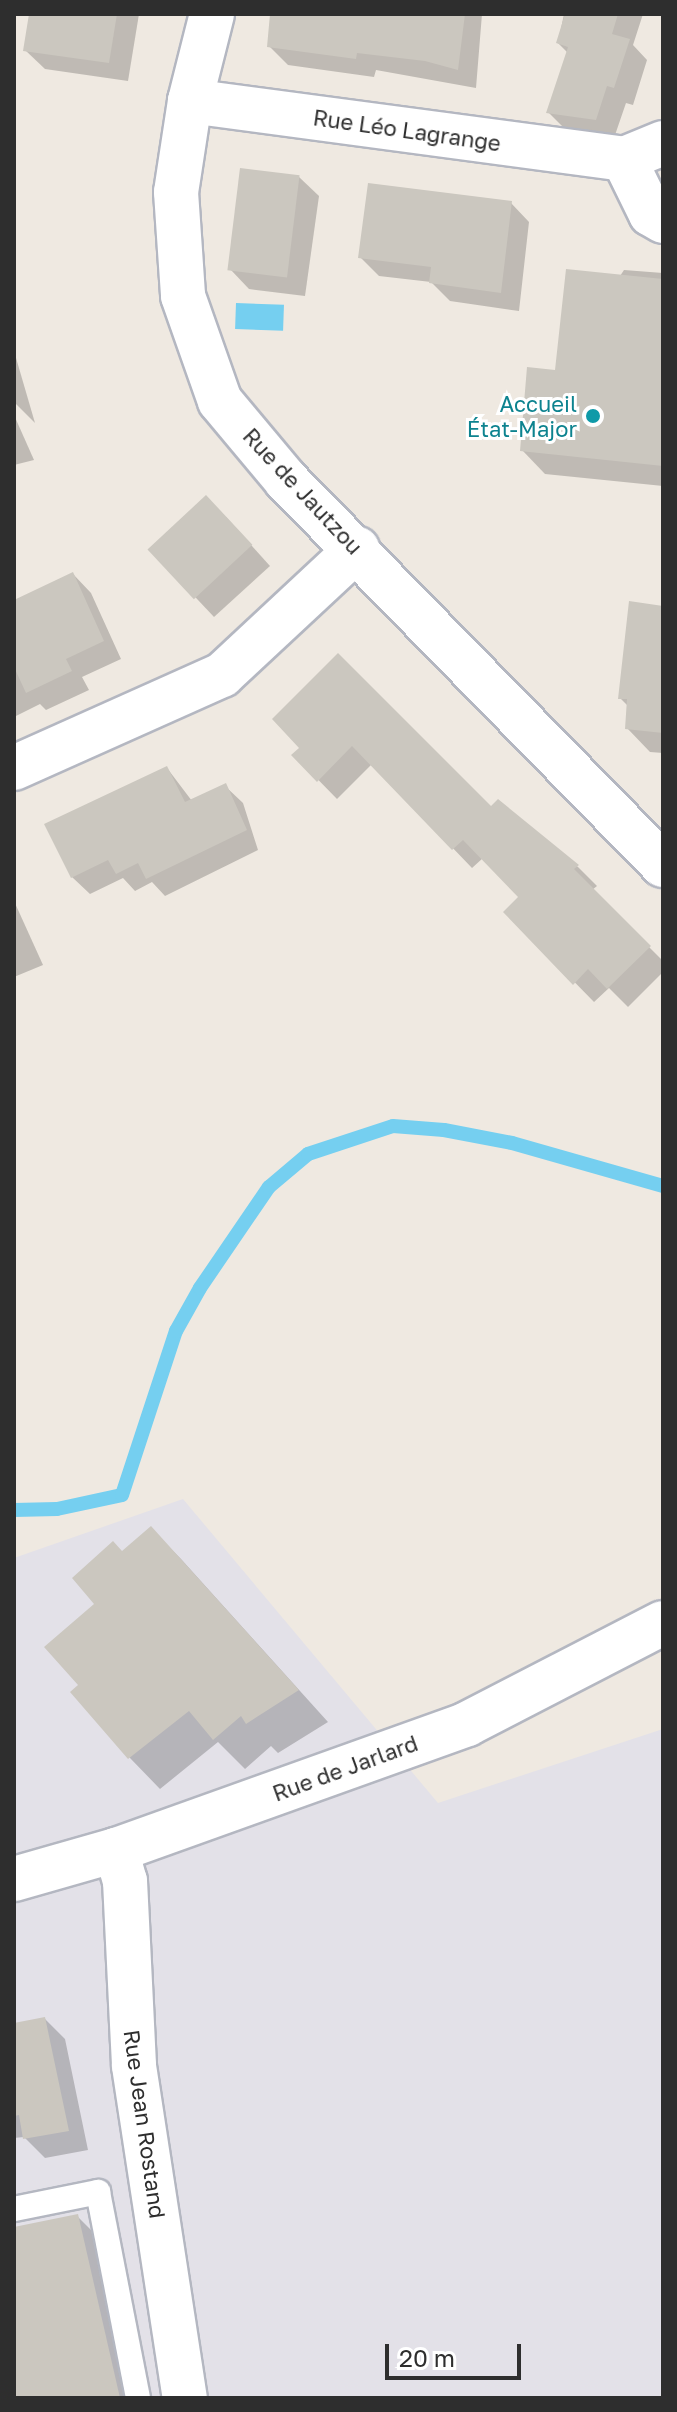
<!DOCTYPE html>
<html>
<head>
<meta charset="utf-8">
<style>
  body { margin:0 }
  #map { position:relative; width:677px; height:2412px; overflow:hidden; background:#efe9e1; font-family:"Golos Text",sans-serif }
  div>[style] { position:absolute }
  .industrial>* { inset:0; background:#e3e1e8 }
  .water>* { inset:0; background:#75cff0; transform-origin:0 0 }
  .shadow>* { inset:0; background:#0003 }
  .stream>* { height:14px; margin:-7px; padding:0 7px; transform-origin:7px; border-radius:7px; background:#75cff0 }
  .building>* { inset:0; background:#cbc7bf; transform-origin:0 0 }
  .roads { filter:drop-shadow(2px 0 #b4b7c1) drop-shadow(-2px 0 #b4b7c1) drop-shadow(0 2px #b4b7c1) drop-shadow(0 -2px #b4b7c1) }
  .service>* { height:24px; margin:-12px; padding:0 12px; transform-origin:12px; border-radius:12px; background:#fff }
  .minor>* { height:44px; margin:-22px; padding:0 22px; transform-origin:22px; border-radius:22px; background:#fff }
  .dots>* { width:22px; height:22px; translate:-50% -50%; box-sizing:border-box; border:4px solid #fff; border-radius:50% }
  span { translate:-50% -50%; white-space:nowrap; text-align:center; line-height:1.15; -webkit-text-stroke:6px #fff; paint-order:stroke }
  .street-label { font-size:22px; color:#2e2e2e }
  .culture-label { font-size:22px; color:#0d838f }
  .right { translate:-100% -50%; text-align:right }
  .frame { position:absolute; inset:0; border:16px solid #2e2e2e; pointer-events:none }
  .scale { position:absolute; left:385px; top:2344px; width:136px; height:36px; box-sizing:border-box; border:4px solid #2e2e2e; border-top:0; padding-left:10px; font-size:24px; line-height:28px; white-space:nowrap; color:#2e2e2e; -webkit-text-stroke:6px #fff; paint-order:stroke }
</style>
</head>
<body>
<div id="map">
  <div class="industrial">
    <div style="clip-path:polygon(183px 1499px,438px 1803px,663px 1729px,663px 2398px,14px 2398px,14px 1558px)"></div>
  </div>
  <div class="water">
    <div style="left:236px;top:303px;width:48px;height:26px;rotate:2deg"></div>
  </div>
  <div class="shadow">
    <div style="clip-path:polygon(31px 14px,139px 14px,128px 81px,45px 69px,25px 50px)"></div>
    <div style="clip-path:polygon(272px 14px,482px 14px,476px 88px,376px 70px,374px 77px,288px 65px,269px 46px)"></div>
    <div style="clip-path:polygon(564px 14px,643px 14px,633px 45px,647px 60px,633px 105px,626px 103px,614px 138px,567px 131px,549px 113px,568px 53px,558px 43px)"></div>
    <div style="clip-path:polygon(299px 177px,319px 196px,305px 296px,249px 289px,230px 269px)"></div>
    <div style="clip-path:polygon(511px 203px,529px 222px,519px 311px,450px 301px,431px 282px,379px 276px,360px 257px)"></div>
    <div style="clip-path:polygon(624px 270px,663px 273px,663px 486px,545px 474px,522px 450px,557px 372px)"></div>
    <div style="clip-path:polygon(14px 351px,35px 423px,14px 402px)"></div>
    <div style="clip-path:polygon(14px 415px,34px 460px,14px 465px)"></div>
    <div style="clip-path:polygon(226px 517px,270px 566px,214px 617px,150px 549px)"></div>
    <div style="clip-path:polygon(73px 574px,91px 593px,121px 659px,82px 677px,89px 690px,46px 710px,40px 704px,14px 717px,14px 615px)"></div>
    <div style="clip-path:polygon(663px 608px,663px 753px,650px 752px,627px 728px,628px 706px,620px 698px)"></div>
    <div style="clip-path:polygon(338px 656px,491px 809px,499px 802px,578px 867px,597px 886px,592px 890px,663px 961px,663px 972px,628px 1007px,609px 988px,594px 1002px,506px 912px,521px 897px,483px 858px,472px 868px,372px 764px,337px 799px,294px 755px,302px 748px)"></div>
    <div style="clip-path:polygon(167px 768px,192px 801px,225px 786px,243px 803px,258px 850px,165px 896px,152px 882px,135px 891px,123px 878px,90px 894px,72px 877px)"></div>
    <div style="clip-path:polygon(14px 901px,43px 965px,14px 977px)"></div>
    <div style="clip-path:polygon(150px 1528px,181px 1559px,328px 1722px,278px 1753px,271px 1746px,245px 1769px,218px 1742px,160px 1789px,130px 1758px,73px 1692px,81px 1685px,96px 1604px,123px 1554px)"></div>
    <div style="clip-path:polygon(45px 2019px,65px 2039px,88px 2150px,45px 2158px,24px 2137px,14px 2138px,14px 2025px)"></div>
    <div style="clip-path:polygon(77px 2216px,107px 2246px,142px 2398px,14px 2398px,14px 2229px)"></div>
  </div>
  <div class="stream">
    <div style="left:14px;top:1510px;width:43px;rotate:-1.3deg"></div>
    <div style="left:57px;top:1509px;width:66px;rotate:-12.2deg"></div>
    <div style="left:122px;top:1495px;width:173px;rotate:-71.8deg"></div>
    <div style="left:176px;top:1331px;width:49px;rotate:-60.8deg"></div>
    <div style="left:200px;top:1288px;width:122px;rotate:-55.7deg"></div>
    <div style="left:269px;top:1187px;width:51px;rotate:-40.2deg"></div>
    <div style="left:308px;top:1154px;width:89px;rotate:-18.2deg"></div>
    <div style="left:393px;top:1126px;width:51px;rotate:4.5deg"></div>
    <div style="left:444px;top:1130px;width:69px;rotate:10.8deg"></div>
    <div style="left:512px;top:1143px;width:157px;rotate:15.9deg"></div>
  </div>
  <div class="building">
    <div style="clip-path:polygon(29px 14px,117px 14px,109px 63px,23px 51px)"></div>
    <div style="clip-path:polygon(270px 14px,465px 14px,458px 70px,425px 61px,357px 53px,356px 59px,267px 47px)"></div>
    <div style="clip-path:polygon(565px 14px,618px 14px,612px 34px,630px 39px,614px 88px,607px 86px,596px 120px,546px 113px,568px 47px,556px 43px)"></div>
    <div style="left:240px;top:168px;width:60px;height:103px;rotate:7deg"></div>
    <div style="clip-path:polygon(368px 183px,512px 201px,501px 293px,429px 283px,431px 267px,358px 258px)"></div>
    <div style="clip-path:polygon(566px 269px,663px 279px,663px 466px,520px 451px,527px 367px,555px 370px)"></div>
    <div style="left:206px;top:495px;width:68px;height:80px;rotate:47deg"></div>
    <div style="clip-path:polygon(73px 572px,104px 641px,66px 659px,72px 671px,26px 693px,14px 667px,14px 600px)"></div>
    <div style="clip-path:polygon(629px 601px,663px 606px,663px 733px,625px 729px,627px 699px,618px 699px)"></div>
    <div style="clip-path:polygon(338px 653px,491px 806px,498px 799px,579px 865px,574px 869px,651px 946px,607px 989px,588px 969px,573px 985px,503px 912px,518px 897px,463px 840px,452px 850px,352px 746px,317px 782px,291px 755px,299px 748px,272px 719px)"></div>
    <div style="clip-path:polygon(167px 766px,185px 802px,226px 783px,247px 830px,146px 879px,138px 863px,116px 874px,108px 860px,71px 878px,44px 824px)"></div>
    <div style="clip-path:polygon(151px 1526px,299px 1690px,246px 1724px,241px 1716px,213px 1740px,189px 1711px,128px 1759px,70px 1692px,78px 1685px,44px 1647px,94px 1604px,72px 1578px,113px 1541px,122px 1551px)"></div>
    <div style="clip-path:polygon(45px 2017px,69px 2131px,23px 2139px,19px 2115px,14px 2116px,14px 2023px)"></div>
    <div style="clip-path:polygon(78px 2214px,120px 2398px,14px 2398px,14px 2227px)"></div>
  </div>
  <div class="roads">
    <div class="service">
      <div style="left:14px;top:2209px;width:86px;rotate:-11.4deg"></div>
      <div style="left:98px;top:2192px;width:210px;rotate:79deg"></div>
    </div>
    <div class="minor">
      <div style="left:212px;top:14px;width:90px;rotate:104.2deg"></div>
      <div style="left:190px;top:101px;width:92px;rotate:98.7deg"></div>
      <div style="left:176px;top:192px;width:104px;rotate:86.1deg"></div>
      <div style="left:183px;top:296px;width:111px;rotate:70.6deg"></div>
      <div style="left:220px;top:401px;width:103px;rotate:50.1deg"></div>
      <div style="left:286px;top:480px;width:539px;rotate:45.6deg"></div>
      <div style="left:190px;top:101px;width:438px;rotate:7.6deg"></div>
      <div style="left:624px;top:159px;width:42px;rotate:-22.3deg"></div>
      <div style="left:624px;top:159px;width:61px;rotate:63.9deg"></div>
      <div style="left:651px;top:214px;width:14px;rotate:30deg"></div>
      <div style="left:14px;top:768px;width:228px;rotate:-24.1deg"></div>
      <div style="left:222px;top:675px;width:185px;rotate:-43deg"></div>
      <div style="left:116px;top:1850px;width:32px;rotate:74deg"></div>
      <div style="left:125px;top:1881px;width:185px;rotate:87.2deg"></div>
      <div style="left:134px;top:2066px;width:336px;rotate:81.3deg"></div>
      <div style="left:14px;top:1879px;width:106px;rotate:-15.9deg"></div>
      <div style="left:116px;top:1850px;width:373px;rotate:-19.7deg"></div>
      <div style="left:467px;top:1724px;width:220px;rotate:-27.3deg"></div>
    </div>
  </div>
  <div class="dots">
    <div style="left:593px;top:416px;background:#0f9aa8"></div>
  </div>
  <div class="street-label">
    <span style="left:407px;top:130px;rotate:8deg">Rue Léo Lagrange</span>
    <span style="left:303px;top:491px;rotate:47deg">Rue de Jautzou</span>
    <span style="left:345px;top:1768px;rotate:-20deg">Rue de Jarlard</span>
    <span style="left:145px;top:2124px;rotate:82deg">Rue Jean Rostand</span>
  </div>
  <div class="culture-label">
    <span class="right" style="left:577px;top:416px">Accueil<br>État-Major</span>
  </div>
  <div class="frame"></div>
  <div class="scale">20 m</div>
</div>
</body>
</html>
